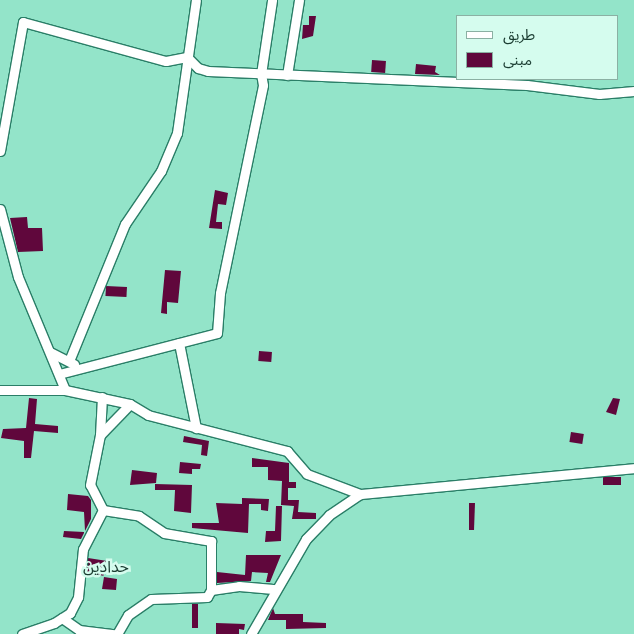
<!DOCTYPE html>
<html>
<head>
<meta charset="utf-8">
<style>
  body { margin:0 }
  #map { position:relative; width:634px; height:634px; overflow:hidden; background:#93e4c9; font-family:"Times New Roman","Noto Sans Arabic",serif }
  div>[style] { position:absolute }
  .building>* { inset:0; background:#60073c; transform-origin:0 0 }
  .roads { filter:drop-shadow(1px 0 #2a7e67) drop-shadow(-1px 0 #2a7e67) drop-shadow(0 1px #2a7e67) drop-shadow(0 -1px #2a7e67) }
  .minor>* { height:9px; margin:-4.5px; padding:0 4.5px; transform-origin:4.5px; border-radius:4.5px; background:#fff }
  span { translate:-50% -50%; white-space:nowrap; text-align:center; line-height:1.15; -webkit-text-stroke:5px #d5fcee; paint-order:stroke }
  .quarter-label { font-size:16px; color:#1b3d32 }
  .legend { position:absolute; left:456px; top:15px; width:162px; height:65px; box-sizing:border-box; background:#d5fcee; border:1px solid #8bb0a3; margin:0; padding:6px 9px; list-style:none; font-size:15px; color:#1b3d32 }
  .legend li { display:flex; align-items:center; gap:10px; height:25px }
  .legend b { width:25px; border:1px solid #8bb0a3 }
</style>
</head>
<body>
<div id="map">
  <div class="building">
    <div style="clip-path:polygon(309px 16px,316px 16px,313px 36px,302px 39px,303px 25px,309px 25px)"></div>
    <div style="left:372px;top:60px;width:14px;height:12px;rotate:4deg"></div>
    <div style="clip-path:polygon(416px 64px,436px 66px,435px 72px,440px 75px,415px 74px)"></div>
    <div style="clip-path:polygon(215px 190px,228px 193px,226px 205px,218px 204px,216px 222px,222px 222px,222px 229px,209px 228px)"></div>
    <div style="clip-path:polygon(27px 217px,28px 228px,42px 228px,43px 251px,18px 252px,10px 218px)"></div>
    <div style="clip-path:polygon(165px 270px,181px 271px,178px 303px,167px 302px,167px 314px,161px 313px)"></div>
    <div style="left:106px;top:286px;width:21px;height:10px;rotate:3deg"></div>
    <div style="left:259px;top:351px;width:13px;height:10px;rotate:4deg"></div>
    <div style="clip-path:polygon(29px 398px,37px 399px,35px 424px,58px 426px,58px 433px,34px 431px,31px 458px,24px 458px,24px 441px,1px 438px,3px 429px,26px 428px)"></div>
    <div style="clip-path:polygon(613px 398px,620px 399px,616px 415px,606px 412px)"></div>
    <div style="left:571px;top:432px;width:13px;height:10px;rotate:9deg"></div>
    <div style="clip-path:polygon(184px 436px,209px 441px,207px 456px,201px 455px,202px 445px,183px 442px)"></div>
    <div style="clip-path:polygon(252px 458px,289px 463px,289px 482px,296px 482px,296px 488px,288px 488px,288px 500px,299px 500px,298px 512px,316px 513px,316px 519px,292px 519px,294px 506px,281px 505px,282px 481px,268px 480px,268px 467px,252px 467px)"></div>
    <div style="clip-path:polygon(180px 462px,201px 464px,200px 469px,192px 469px,192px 474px,179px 473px)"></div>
    <div style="clip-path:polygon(132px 470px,157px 473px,156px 483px,130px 485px)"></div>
    <div style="left:603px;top:477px;width:18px;height:8px"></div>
    <div style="clip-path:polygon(155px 484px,192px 485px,191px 513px,174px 511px,175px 490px,155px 490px)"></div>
    <div style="clip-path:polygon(68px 494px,88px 496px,91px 500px,91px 519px,85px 531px,84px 512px,67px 510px)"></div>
    <div style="clip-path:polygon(242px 498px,269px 499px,268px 511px,261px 510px,261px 504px,249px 504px,248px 533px,192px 528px,192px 523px,219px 523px,216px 503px,242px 504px)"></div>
    <div style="clip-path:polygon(469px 503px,475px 503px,474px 530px,469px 530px)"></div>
    <div style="clip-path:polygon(276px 506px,282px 506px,281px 541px,265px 542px,266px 531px,275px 531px)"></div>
    <div style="clip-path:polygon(64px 531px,84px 532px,84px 533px,81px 539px,63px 537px)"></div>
    <div style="clip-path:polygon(246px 555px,281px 555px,270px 582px,266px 582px,268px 573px,252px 572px,251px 581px,217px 583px,217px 572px,245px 575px)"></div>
    <div style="left:88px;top:558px;width:18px;height:15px;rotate:9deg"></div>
    <div style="clip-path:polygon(104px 577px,117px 579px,116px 590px,102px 589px)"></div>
    <div style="left:192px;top:604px;width:6px;height:24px"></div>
    <div style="clip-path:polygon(273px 608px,275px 614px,303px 614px,303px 622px,326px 623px,326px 628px,286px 629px,286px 620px,268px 620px)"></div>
    <div style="clip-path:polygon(216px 623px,245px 624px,244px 630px,239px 629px,239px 634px,216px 634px)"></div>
  </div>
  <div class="roads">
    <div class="minor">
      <div style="left:187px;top:57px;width:16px;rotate:45deg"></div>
      <div style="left:198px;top:68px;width:10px;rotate:17deg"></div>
      <div style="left:208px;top:71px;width:319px;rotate:2.5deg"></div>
      <div style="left:527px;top:85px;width:73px;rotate:7.1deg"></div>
      <div style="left:599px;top:94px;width:35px;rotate:-5deg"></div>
      <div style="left:287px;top:75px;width:76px;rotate:-80.9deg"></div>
      <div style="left:0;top:151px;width:131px;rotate:-79.9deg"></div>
      <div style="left:23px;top:22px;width:148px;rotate:15.3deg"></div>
      <div style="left:166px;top:61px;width:21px;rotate:-11deg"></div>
      <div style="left:0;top:209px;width:70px;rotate:75.2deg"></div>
      <div style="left:18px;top:277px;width:122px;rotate:67.4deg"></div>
      <div style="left:179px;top:343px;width:87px;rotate:78.7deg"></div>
      <div style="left:50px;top:352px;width:27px;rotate:27deg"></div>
      <div style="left:69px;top:361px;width:148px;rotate:-67.8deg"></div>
      <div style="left:125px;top:224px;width:64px;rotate:-55.8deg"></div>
      <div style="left:161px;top:171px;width:41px;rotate:-67.2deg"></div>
      <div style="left:177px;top:133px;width:134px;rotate:-81.9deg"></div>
      <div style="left:59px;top:374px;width:163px;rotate:-14.5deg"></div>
      <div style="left:217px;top:333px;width:40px;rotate:-85.7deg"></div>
      <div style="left:220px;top:293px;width:212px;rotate:-78.3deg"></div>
      <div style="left:263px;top:85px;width:11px;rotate:-100deg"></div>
      <div style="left:261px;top:74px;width:75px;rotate:-81.5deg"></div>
      <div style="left:0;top:390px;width:65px"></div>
      <div style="left:65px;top:390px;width:66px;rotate:12.2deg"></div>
      <div style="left:130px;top:404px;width:21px;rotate:31deg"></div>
      <div style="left:148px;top:415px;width:144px;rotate:14.5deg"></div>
      <div style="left:287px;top:451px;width:30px;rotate:49deg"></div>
      <div style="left:307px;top:474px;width:57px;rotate:20.7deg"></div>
      <div style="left:100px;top:435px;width:43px;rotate:-45.9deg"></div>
      <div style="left:103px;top:510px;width:36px;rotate:9deg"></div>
      <div style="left:139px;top:516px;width:30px;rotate:34deg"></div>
      <div style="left:164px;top:533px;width:48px;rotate:9.7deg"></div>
      <div style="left:211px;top:541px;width:49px;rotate:90deg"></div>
      <div style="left:211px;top:590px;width:8px;rotate:120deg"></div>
      <div style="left:207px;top:597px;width:56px;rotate:178deg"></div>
      <div style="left:151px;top:599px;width:28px;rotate:145deg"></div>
      <div style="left:128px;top:615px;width:22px;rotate:120deg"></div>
      <div style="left:211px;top:590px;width:28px;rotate:-8deg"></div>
      <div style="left:239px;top:586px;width:37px;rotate:5deg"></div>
      <div style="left:62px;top:618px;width:21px;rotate:35deg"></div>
      <div style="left:79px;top:630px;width:35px;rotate:7deg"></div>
      <div style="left:22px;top:634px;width:34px;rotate:-19deg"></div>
      <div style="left:54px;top:623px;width:19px;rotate:-32deg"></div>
      <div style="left:70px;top:613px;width:18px;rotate:-63deg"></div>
      <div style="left:78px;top:597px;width:48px;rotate:-84.1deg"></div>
      <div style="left:83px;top:549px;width:44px;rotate:-62.9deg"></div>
      <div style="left:103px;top:510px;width:28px;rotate:-117deg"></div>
      <div style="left:90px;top:485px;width:51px;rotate:-78.7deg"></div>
      <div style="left:100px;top:435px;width:38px;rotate:-87deg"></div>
      <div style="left:251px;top:634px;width:110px;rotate:-59.9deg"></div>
      <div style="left:306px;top:539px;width:33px;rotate:-46deg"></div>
      <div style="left:329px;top:515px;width:37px;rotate:-34deg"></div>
      <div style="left:360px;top:494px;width:275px;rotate:-5.4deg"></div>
    </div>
  </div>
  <div class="quarter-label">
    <span style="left:106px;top:567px">حدادين</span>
  </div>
  <ul class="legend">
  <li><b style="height:6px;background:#fff"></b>طريق</li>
  <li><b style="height:14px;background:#60073c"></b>مبنى</li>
  </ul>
</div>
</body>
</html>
